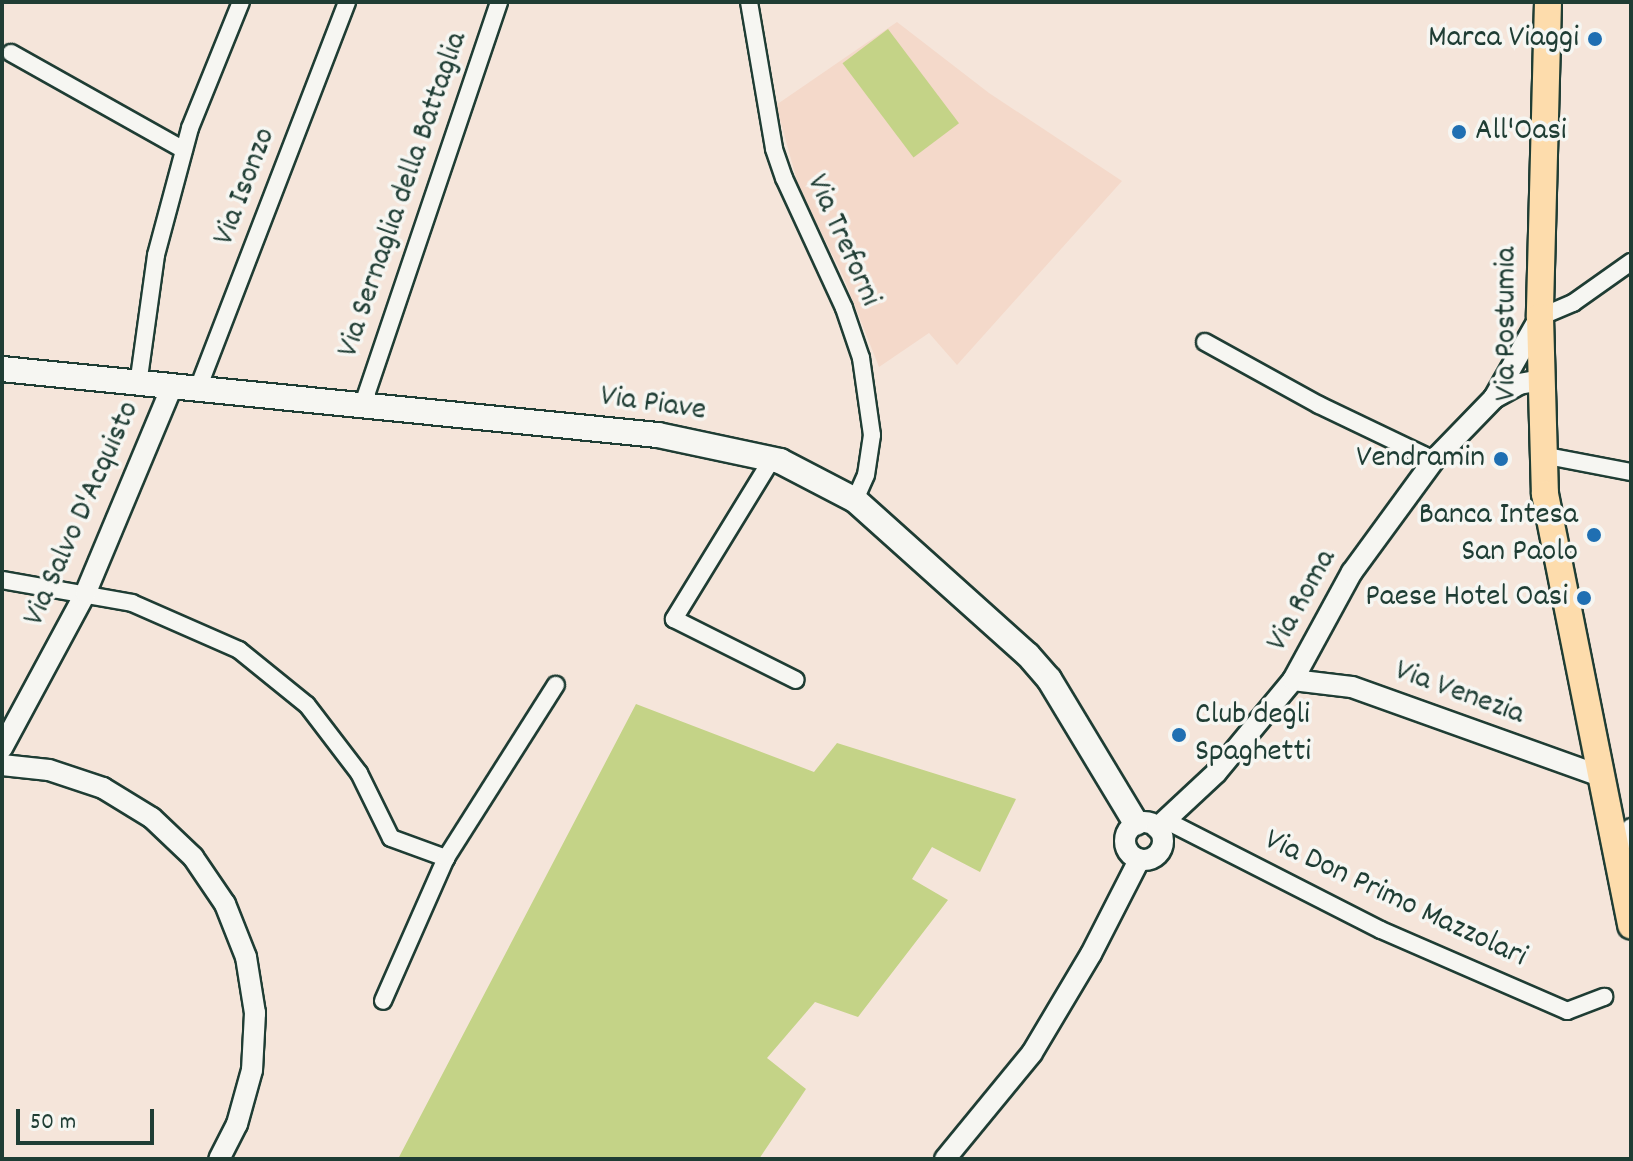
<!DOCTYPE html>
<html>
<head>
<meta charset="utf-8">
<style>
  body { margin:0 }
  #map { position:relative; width:1633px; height:1161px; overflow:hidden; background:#f5e5da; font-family:Dekko,sans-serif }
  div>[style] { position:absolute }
  .built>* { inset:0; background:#f4d9ca }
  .green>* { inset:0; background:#c4d387; transform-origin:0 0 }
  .roads { filter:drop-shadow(2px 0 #1f3d34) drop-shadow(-2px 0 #1f3d34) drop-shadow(0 2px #1f3d34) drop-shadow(0 -2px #1f3d34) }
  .minor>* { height:16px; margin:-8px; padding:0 8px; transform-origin:8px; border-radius:8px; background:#f6f6f2 }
  .tertiary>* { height:20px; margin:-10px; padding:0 10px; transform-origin:10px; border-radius:10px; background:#f6f6f2 }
  .tertiary>.ring { margin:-10px; padding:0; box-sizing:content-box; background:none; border:20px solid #f6f6f2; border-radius:50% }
  .secondary>* { height:24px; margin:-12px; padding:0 12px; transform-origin:12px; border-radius:12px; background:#f6f6f2 }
  .primary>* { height:26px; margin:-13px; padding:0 13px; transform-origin:13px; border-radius:13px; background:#fddcac }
  .dots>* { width:22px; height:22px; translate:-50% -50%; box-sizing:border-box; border:4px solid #f6f6f2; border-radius:50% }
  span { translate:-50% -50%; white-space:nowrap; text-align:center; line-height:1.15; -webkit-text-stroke:7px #f6f6f2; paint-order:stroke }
  .poi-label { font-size:32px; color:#1f3d34 }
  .right { translate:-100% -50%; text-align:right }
  .left { translate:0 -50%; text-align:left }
  .street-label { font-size:32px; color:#1f3d34 }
  .frame { position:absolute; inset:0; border:4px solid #1f3d34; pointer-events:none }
  .scale { position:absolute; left:16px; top:1109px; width:138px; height:36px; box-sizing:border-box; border:4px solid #1f3d34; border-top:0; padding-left:10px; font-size:24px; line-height:28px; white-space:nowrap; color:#1f3d34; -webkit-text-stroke:6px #f6f6f2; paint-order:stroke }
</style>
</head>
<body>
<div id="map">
  <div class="built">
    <div style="clip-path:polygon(897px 22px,989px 93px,1122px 181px,957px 365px,929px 333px,879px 367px,843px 276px,799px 188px,776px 105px)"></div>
  </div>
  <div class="green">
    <div style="left:888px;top:29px;width:118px;height:57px;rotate:53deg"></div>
    <div style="clip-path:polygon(636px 704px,814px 772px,837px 743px,1016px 799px,980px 872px,932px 847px,912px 879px,948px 900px,858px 1017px,815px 1002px,767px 1058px,806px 1089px,759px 1159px,398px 1159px)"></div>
  </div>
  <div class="roads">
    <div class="minor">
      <div style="left:749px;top:2px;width:149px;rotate:80.3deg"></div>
      <div style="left:774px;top:149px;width:31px;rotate:71deg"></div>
      <div style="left:784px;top:178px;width:143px;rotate:65.2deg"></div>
      <div style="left:844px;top:308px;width:53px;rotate:71.2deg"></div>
      <div style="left:861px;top:358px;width:78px;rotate:81.9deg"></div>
      <div style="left:872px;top:435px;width:40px;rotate:98.5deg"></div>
      <div style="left:866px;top:475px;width:27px;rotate:114deg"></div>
      <div style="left:11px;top:53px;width:198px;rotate:29.3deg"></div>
      <div style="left:1540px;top:317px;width:36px;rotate:-23deg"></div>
      <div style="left:1573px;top:303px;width:71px;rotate:-35.3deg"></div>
      <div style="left:1205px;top:342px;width:130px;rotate:28.9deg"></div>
      <div style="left:1319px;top:405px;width:127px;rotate:25.6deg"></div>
      <div style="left:138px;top:385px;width:131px;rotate:-82.1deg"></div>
      <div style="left:156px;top:255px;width:131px;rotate:-75deg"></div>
      <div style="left:190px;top:128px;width:136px;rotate:-68deg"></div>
      <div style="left:197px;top:391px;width:417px;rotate:-68.9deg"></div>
      <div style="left:362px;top:407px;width:428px;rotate:-71.3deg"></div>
      <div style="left:1542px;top:455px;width:91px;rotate:10.8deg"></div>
      <div style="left:772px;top:459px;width:188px;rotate:121.5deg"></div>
      <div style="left:674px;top:619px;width:136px;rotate:26.6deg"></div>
      <div style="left:2px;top:580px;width:132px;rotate:10deg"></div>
      <div style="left:132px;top:603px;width:117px;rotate:23.7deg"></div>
      <div style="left:239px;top:650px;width:87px;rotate:39deg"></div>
      <div style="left:307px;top:705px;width:86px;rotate:52.6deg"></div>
      <div style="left:359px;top:773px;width:72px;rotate:63.8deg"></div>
      <div style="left:391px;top:838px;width:59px;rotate:20deg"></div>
      <div style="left:446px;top:858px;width:156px;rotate:113.8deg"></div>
      <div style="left:1165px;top:820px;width:242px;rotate:27deg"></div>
      <div style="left:1381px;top:930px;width:203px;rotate:23.5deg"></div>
      <div style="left:1567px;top:1011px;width:40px;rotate:-21deg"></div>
      <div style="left:1617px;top:854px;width:30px;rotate:-63deg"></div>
      <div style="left:446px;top:858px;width:205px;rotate:-57.6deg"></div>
    </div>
    <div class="tertiary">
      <div style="left:1494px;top:398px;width:93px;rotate:-60.4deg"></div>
      <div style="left:1293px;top:680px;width:59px;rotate:6.8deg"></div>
      <div style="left:1352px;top:687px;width:264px;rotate:19.7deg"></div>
      <div style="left:2px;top:748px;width:177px;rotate:-61.7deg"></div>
      <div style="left:86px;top:592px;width:220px;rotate:-67.3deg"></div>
      <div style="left:2px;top:765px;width:47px;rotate:6.1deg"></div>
      <div style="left:49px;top:770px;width:57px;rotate:18.4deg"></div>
      <div style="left:103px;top:788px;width:57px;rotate:31.5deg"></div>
      <div style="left:152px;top:818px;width:57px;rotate:43.6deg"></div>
      <div style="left:193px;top:857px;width:57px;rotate:55.8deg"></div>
      <div style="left:225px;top:904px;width:57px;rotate:68.4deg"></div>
      <div style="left:246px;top:957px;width:57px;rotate:80.9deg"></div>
      <div style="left:255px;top:1013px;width:57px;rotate:93deg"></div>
      <div style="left:252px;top:1070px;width:56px;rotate:105.5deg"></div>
      <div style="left:237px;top:1124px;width:39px;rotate:117deg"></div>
      <div class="ring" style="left:1125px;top:822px;width:18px;height:18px"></div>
      <div style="left:1157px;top:828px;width:81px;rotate:-43deg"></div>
      <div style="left:1216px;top:773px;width:121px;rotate:-50.4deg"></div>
      <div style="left:1293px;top:680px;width:123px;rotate:-61.4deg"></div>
      <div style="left:1352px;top:572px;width:139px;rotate:-53.8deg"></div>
      <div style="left:1434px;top:460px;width:86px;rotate:-45.9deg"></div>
      <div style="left:1494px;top:398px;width:29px;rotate:-29deg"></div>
      <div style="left:1519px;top:384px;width:22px;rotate:-10deg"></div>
      <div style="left:945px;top:1159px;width:137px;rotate:-50.6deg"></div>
      <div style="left:1032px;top:1053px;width:115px;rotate:-59.2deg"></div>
      <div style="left:1091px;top:954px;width:106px;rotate:-62.9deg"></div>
    </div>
    <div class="secondary">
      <div style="left:2px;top:369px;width:659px;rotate:5.75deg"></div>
      <div style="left:658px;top:435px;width:125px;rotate:12deg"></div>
      <div style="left:780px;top:461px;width:85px;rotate:27.5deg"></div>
      <div style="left:855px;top:500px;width:232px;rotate:41.9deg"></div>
      <div style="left:1028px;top:655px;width:32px;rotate:49deg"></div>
      <div style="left:1049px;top:679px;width:168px;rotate:58.9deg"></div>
    </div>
    <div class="primary">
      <div style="left:1548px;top:2px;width:315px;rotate:91.5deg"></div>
      <div style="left:1540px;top:317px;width:177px;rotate:88.4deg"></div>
      <div style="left:1545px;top:494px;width:440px;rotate:78.7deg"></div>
    </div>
  </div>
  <div class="dots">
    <div style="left:1595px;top:39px;background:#1f6fb2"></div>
    <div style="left:1459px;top:132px;background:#1f6fb2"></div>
    <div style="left:1501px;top:459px;background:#1f6fb2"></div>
    <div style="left:1594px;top:535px;background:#1f6fb2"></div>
    <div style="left:1584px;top:598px;background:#1f6fb2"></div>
    <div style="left:1179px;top:735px;background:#1f6fb2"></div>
  </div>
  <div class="poi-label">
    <span class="right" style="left:1579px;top:39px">Marca Viaggi</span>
    <span class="left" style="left:1475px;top:132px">All'Oasi</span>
    <span class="right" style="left:1485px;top:459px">Vendramin</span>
    <span class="right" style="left:1578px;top:535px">Banca Intesa<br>San Paolo</span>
    <span class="right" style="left:1568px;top:598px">Paese Hotel Oasi</span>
    <span class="left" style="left:1195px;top:735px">Club degli<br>Spaghetti</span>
  </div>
  <div class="street-label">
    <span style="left:246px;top:187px;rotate:-69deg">Via Isonzo</span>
    <span style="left:404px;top:195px;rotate:-71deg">Via Sernaglia della Battaglia</span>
    <span style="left:842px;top:241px;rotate:66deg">Via Treforni</span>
    <span style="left:1508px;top:324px;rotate:-90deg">Via Postumia</span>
    <span style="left:653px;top:405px;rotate:8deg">Via Piave</span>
    <span style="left:83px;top:514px;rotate:-66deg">Via Salvo D'Acquisto</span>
    <span style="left:1303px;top:601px;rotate:-61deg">Via Roma</span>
    <span style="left:1459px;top:694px;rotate:20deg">Via Venezia</span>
    <span style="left:1395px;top:900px;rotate:25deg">Via Don Primo Mazzolari</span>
  </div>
  <div class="frame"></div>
  <div class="scale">50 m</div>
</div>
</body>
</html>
